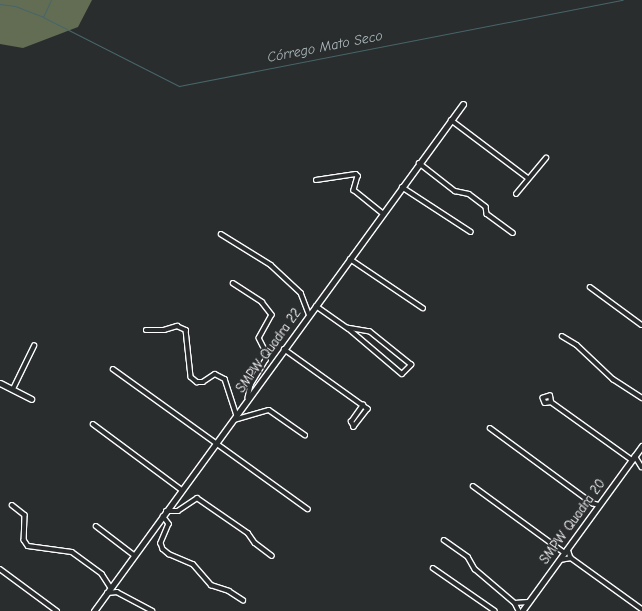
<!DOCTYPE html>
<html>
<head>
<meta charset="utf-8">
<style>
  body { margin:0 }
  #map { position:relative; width:642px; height:611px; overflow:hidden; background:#2a2d2e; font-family:"Comic Neue",sans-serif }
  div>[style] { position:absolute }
  .green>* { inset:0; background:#636d53 }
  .stream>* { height:1px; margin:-0.5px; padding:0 0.5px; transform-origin:0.5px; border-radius:0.5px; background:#48666a }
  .roads { filter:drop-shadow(1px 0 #fff) drop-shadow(-1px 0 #fff) drop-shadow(0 1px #fff) drop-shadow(0 -1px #fff) }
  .street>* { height:3.5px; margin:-1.75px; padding:0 1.75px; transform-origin:1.75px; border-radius:1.75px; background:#2a2d2e }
  .secondary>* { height:5px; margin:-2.5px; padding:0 2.5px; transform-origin:2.5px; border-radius:2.5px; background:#2a2d2e }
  span { translate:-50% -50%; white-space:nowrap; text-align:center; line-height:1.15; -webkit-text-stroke:3.5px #2a2d2e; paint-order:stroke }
  .street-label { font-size:13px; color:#fff }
  .water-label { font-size:14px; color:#adbabc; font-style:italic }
</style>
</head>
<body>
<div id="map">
  <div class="green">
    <div style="clip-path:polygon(0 0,92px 0,78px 27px,23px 48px,0 44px)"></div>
  </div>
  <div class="stream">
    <div style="left:0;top:4px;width:15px;rotate:8deg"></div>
    <div style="left:15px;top:6px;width:30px;rotate:21deg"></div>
    <div style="left:43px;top:17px;width:153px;rotate:26.9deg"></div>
    <div style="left:179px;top:86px;width:452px;rotate:-11deg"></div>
    <div style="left:43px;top:17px;width:19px;rotate:-65deg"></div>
  </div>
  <div class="roads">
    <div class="street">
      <div style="left:451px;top:120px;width:96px;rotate:37deg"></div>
      <div style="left:419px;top:163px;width:46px;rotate:37.9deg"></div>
      <div style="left:455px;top:191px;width:14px;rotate:12deg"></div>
      <div style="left:469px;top:194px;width:21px;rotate:37deg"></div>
      <div style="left:486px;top:207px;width:7px;rotate:82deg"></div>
      <div style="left:487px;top:214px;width:32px;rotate:36deg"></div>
      <div style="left:316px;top:180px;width:40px;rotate:-8.5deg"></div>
      <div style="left:356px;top:174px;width:3px;rotate:45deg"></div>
      <div style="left:358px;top:176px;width:15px;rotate:106deg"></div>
      <div style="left:354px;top:190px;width:36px;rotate:39deg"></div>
      <div style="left:402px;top:187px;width:82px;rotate:33.1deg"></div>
      <div style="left:516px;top:194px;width:47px;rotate:-50.2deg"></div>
      <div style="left:221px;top:234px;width:59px;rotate:31.8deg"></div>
      <div style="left:271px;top:265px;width:41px;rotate:43deg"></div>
      <div style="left:301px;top:293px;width:22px;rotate:69deg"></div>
      <div style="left:350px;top:259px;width:88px;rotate:33.9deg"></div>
      <div style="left:233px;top:283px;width:35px;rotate:33deg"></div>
      <div style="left:262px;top:302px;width:16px;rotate:52deg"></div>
      <div style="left:272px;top:315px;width:26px;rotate:119deg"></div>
      <div style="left:259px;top:338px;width:16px;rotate:63deg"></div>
      <div style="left:266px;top:352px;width:8px;rotate:90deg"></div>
      <div style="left:266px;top:360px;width:29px;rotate:121deg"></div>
      <div style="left:251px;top:385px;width:13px;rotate:103deg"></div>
      <div style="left:590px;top:287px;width:64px;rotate:36.2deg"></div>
      <div style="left:316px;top:306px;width:39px;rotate:35deg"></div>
      <div style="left:348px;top:328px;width:71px;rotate:40.4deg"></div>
      <div style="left:402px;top:374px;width:13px;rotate:-45deg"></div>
      <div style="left:411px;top:365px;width:53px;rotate:-141.2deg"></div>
      <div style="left:370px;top:332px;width:22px;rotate:-170deg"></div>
      <div style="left:146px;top:330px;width:18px"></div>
      <div style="left:164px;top:330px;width:14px;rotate:-17deg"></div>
      <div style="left:177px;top:326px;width:10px;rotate:24deg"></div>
      <div style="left:186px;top:330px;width:47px;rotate:83.9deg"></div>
      <div style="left:191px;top:377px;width:8px;rotate:40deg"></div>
      <div style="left:197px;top:382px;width:6px"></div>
      <div style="left:203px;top:382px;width:14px;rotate:-34deg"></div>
      <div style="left:215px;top:374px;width:11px;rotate:27deg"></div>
      <div style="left:225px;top:379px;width:39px;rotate:72deg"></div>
      <div style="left:562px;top:336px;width:17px;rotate:31deg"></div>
      <div style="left:577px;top:345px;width:50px;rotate:43.4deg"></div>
      <div style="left:613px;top:379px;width:35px;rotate:33deg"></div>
      <div style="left:284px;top:349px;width:103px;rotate:35.5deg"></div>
      <div style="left:368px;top:409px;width:23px;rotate:128deg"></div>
      <div style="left:354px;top:427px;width:6px;rotate:-121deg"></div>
      <div style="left:351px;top:422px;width:21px;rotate:-55deg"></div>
      <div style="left:113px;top:369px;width:240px;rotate:35.7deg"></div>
      <div style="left:13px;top:389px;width:48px;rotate:-64deg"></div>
      <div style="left:551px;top:402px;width:6px;rotate:-99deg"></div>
      <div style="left:550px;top:396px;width:7px;rotate:164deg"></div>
      <div style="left:543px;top:398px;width:5px;rotate:68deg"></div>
      <div style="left:545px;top:403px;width:6px;rotate:-9deg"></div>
      <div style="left:551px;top:402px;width:100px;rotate:35.6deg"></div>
      <div style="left:234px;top:420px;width:36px;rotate:-16deg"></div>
      <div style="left:269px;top:410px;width:44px;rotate:34.8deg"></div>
      <div style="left:93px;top:424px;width:111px;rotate:36.6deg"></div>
      <div style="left:490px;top:428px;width:127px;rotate:36.3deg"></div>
      <div style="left:592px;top:503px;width:7px;rotate:16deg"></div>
      <div style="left:635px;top:456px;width:13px;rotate:58deg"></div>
      <div style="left:473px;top:486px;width:114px;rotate:36.1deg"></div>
      <div style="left:12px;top:505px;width:16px;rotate:38deg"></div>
      <div style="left:25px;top:515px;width:25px;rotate:92deg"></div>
      <div style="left:24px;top:540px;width:7px;rotate:56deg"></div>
      <div style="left:28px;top:546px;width:44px;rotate:7.8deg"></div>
      <div style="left:72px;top:552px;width:37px;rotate:36deg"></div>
      <div style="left:102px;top:574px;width:17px;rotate:57deg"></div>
      <div style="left:166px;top:511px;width:12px"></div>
      <div style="left:178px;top:511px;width:23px;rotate:-34deg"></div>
      <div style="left:197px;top:498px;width:62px;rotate:34.5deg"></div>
      <div style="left:248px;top:533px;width:12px;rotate:55deg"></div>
      <div style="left:255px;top:543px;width:21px;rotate:37deg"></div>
      <div style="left:163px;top:516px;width:10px;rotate:53deg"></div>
      <div style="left:169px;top:524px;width:21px;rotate:113deg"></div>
      <div style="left:161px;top:543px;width:6px;rotate:72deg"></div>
      <div style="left:163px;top:549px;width:8px;rotate:40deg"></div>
      <div style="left:169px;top:554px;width:26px;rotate:23deg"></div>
      <div style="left:193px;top:564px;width:28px;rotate:49deg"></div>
      <div style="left:211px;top:585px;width:19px;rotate:18deg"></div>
      <div style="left:229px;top:591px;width:17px;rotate:33deg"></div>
      <div style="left:96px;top:526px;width:48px;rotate:37.3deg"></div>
      <div style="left:444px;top:540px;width:29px;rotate:35deg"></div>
      <div style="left:468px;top:557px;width:14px;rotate:60deg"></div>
      <div style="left:475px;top:569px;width:52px;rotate:40.4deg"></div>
      <div style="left:515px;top:603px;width:9px;rotate:63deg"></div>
      <div style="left:568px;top:549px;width:9px;rotate:72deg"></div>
      <div style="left:571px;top:558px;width:87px;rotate:35.7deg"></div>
      <div style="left:560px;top:560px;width:11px;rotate:-10deg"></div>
      <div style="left:433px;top:568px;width:75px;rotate:34.7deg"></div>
      <div style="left:0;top:569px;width:71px;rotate:36.4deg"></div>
      <div style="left:107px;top:593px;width:10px;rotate:-6deg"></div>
      <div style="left:117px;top:592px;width:40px;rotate:28deg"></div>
      <div style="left:515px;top:603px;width:13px;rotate:-4deg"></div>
    </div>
    <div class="secondary">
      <div style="left:0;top:383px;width:35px;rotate:27deg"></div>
      <div style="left:94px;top:611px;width:627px;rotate:-53.95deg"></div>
      <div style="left:522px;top:611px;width:204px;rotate:-54deg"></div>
    </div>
  </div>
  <div class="street-label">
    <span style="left:269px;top:351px;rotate:-54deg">SMPW Quadra 22</span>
    <span style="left:573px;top:522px;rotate:-54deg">SMPW Quadra 20</span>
  </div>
  <div class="water-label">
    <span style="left:325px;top:47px;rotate:-11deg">Córrego Mato Seco</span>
  </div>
</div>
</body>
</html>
